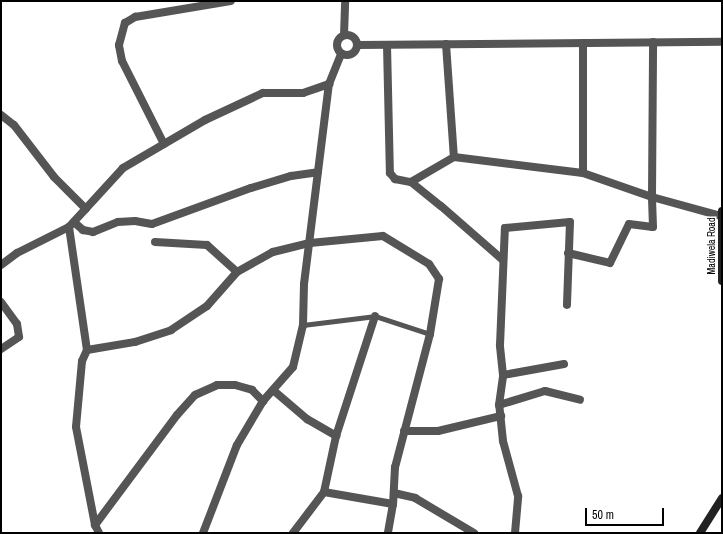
<!DOCTYPE html>
<html>
<head>
<meta charset="utf-8">
<style>
  body { margin:0 }
  #map { position:relative; width:723px; height:534px; overflow:hidden; background:#fff; font-family:"Archivo Narrow",sans-serif }
  div>[style] { position:absolute }
  .lane>* { height:4.5px; margin:-2.25px; padding:0 2.25px; transform-origin:2.25px; border-radius:2.25px; background:#555 }
  .street>* { height:8px; margin:-4px; padding:0 4px; transform-origin:4px; border-radius:4px; background:#555 }
  .street>.ring { margin:-4px; padding:0; box-sizing:content-box; background:none; border:8px solid #555; border-radius:50% }
  .secondary>* { height:8px; margin:-4px; padding:0 4px; transform-origin:4px; border-radius:4px; background:#222 }
  span { translate:-50% -50%; white-space:nowrap; text-align:center; line-height:1.15; -webkit-text-stroke:3px #fff; paint-order:stroke }
  .street-label { font-size:10px; color:#000 }
  .frame { position:absolute; inset:0; border:2px solid #000; pointer-events:none }
  .scale { position:absolute; left:585px; top:508px; width:79px; height:18px; box-sizing:border-box; border:2px solid #000; border-top:0; padding-left:5px; font-size:12px; line-height:14px; white-space:nowrap; color:#000; -webkit-text-stroke:3px #fff; paint-order:stroke }
</style>
</head>
<body>
<div id="map">
  <div class="lane">
    <div style="left:303px;top:325px;width:73px;rotate:-7.1deg"></div>
    <div style="left:375px;top:316px;width:58px;rotate:18.1deg"></div>
  </div>
  <div class="street">
    <div class="ring" style="left:337px;top:35px;width:12px;height:12px"></div>
    <div style="left:344px;top:35px;width:34px;rotate:-88deg"></div>
    <div style="left:583px;top:43px;width:130px;rotate:90deg"></div>
    <div style="left:446px;top:44px;width:113px;rotate:86deg"></div>
    <div style="left:358px;top:45px;width:364px;rotate:-0.5deg"></div>
    <div style="left:387px;top:45px;width:128px;rotate:88.7deg"></div>
    <div style="left:390px;top:173px;width:8px;rotate:50deg"></div>
    <div style="left:395px;top:179px;width:16px;rotate:11deg"></div>
    <div style="left:411px;top:182px;width:50px;rotate:-30.2deg"></div>
    <div style="left:454px;top:157px;width:130px;rotate:7.1deg"></div>
    <div style="left:583px;top:173px;width:73px;rotate:19.2deg"></div>
    <div style="left:652px;top:197px;width:72px;rotate:15.4deg"></div>
    <div style="left:1px;top:115px;width:16px;rotate:38deg"></div>
    <div style="left:14px;top:125px;width:66px;rotate:52.4deg"></div>
    <div style="left:54px;top:177px;width:45px;rotate:45deg"></div>
    <div style="left:164px;top:144px;width:93px;rotate:-116.8deg"></div>
    <div style="left:122px;top:61px;width:16px;rotate:-101deg"></div>
    <div style="left:119px;top:45px;width:23px;rotate:-75deg"></div>
    <div style="left:125px;top:23px;width:12px;rotate:-31deg"></div>
    <div style="left:135px;top:17px;width:97px;rotate:-9.5deg"></div>
    <div style="left:411px;top:182px;width:38px;rotate:39deg"></div>
    <div style="left:441px;top:206px;width:82px;rotate:41.1deg"></div>
    <div style="left:74px;top:222px;width:12px;rotate:42deg"></div>
    <div style="left:83px;top:230px;width:10px;rotate:11deg"></div>
    <div style="left:93px;top:232px;width:27px;rotate:-22deg"></div>
    <div style="left:118px;top:222px;width:17px;rotate:-3deg"></div>
    <div style="left:135px;top:221px;width:17px;rotate:10deg"></div>
    <div style="left:152px;top:224px;width:105px;rotate:-20deg"></div>
    <div style="left:251px;top:188px;width:42px;rotate:-16.7deg"></div>
    <div style="left:291px;top:176px;width:27px;rotate:-8deg"></div>
    <div style="left:69px;top:227px;width:124px;rotate:81.7deg"></div>
    <div style="left:87px;top:350px;width:12px;rotate:114deg"></div>
    <div style="left:82px;top:361px;width:66px;rotate:95.2deg"></div>
    <div style="left:76px;top:427px;width:100px;rotate:79deg"></div>
    <div style="left:95px;top:525px;width:9px;rotate:63deg"></div>
    <div style="left:155px;top:242px;width:52px;rotate:3.3deg"></div>
    <div style="left:207px;top:245px;width:40px;rotate:42deg"></div>
    <div style="left:568px;top:253px;width:43px;rotate:13.4deg"></div>
    <div style="left:610px;top:263px;width:43px;rotate:-64deg"></div>
    <div style="left:629px;top:224px;width:24px;rotate:7deg"></div>
    <div style="left:653px;top:227px;width:30px;rotate:-92deg"></div>
    <div style="left:652px;top:197px;width:155px;rotate:-89.6deg"></div>
    <div style="left:1px;top:265px;width:20px;rotate:-37deg"></div>
    <div style="left:17px;top:253px;width:58px;rotate:-26.6deg"></div>
    <div style="left:69px;top:227px;width:80px;rotate:-47.5deg"></div>
    <div style="left:123px;top:168px;width:95px;rotate:-30.3deg"></div>
    <div style="left:205px;top:120px;width:64px;rotate:-25deg"></div>
    <div style="left:263px;top:93px;width:40px"></div>
    <div style="left:303px;top:93px;width:28px;rotate:-19deg"></div>
    <div style="left:329px;top:84px;width:32px;rotate:-68deg"></div>
    <div style="left:1px;top:302px;width:27px;rotate:54deg"></div>
    <div style="left:17px;top:324px;width:13px;rotate:81deg"></div>
    <div style="left:19px;top:337px;width:22px;rotate:146deg"></div>
    <div style="left:87px;top:350px;width:49px;rotate:-9.5deg"></div>
    <div style="left:135px;top:342px;width:38px;rotate:-18deg"></div>
    <div style="left:171px;top:330px;width:43px;rotate:-33.7deg"></div>
    <div style="left:207px;top:306px;width:45px;rotate:-48.6deg"></div>
    <div style="left:237px;top:272px;width:41px;rotate:-29.1deg"></div>
    <div style="left:273px;top:252px;width:38px;rotate:-14deg"></div>
    <div style="left:310px;top:243px;width:73px;rotate:-5.5deg"></div>
    <div style="left:383px;top:236px;width:54px;rotate:31.3deg"></div>
    <div style="left:429px;top:264px;width:18px;rotate:56deg"></div>
    <div style="left:439px;top:279px;width:56px;rotate:99.3deg"></div>
    <div style="left:430px;top:334px;width:138px;rotate:104.7deg"></div>
    <div style="left:395px;top:467px;width:37px;rotate:93deg"></div>
    <div style="left:393px;top:504px;width:29px;rotate:100deg"></div>
    <div style="left:503px;top:375px;width:62px;rotate:-10.2deg"></div>
    <div style="left:273px;top:390px;width:45px;rotate:40.5deg"></div>
    <div style="left:307px;top:419px;width:34px;rotate:30deg"></div>
    <div style="left:499px;top:405px;width:48px;rotate:-16.9deg"></div>
    <div style="left:545px;top:391px;width:36px;rotate:14deg"></div>
    <div style="left:404px;top:431px;width:34px"></div>
    <div style="left:438px;top:431px;width:65px;rotate:-13.4deg"></div>
    <div style="left:324px;top:492px;width:70px;rotate:9.9deg"></div>
    <div style="left:394px;top:493px;width:22px;rotate:13deg"></div>
    <div style="left:415px;top:498px;width:69px;rotate:30.7deg"></div>
    <div style="left:95px;top:525px;width:137px;rotate:-53.3deg"></div>
    <div style="left:177px;top:415px;width:27px;rotate:-48deg"></div>
    <div style="left:195px;top:395px;width:24px;rotate:-24deg"></div>
    <div style="left:217px;top:385px;width:18px"></div>
    <div style="left:235px;top:385px;width:18px;rotate:16deg"></div>
    <div style="left:252px;top:390px;width:16px;rotate:45deg"></div>
    <div style="left:203px;top:533px;width:94px;rotate:-68.9deg"></div>
    <div style="left:237px;top:445px;width:51px;rotate:-59.4deg"></div>
    <div style="left:263px;top:401px;width:45px;rotate:-48.6deg"></div>
    <div style="left:293px;top:367px;width:43px;rotate:-76.6deg"></div>
    <div style="left:303px;top:325px;width:41px;rotate:-88.6deg"></div>
    <div style="left:304px;top:284px;width:202px;rotate:-82.9deg"></div>
    <div style="left:293px;top:533px;width:51px;rotate:-52.9deg"></div>
    <div style="left:324px;top:492px;width:57px;rotate:-77.9deg"></div>
    <div style="left:336px;top:436px;width:126px;rotate:-72deg"></div>
    <div style="left:515px;top:533px;width:37px;rotate:-85deg"></div>
    <div style="left:518px;top:496px;width:57px;rotate:-105.3deg"></div>
    <div style="left:503px;top:441px;width:36px;rotate:-96deg"></div>
    <div style="left:499px;top:405px;width:30px;rotate:-82deg"></div>
    <div style="left:503px;top:375px;width:30px;rotate:-96deg"></div>
    <div style="left:500px;top:345px;width:117px;rotate:-87.6deg"></div>
    <div style="left:505px;top:228px;width:65px;rotate:-5.3deg"></div>
    <div style="left:570px;top:222px;width:83px;rotate:92.1deg"></div>
  </div>
  <div class="secondary">
    <div style="left:722px;top:211px;width:70px;rotate:90deg"></div>
    <div style="left:700px;top:533px;width:41px;rotate:-57.8deg"></div>
  </div>
  <div class="street-label">
    <span style="left:712px;top:246px;rotate:-90deg">Madiwela Road</span>
  </div>
  <div class="frame"></div>
  <div class="scale">50 m</div>
</div>
</body>
</html>
